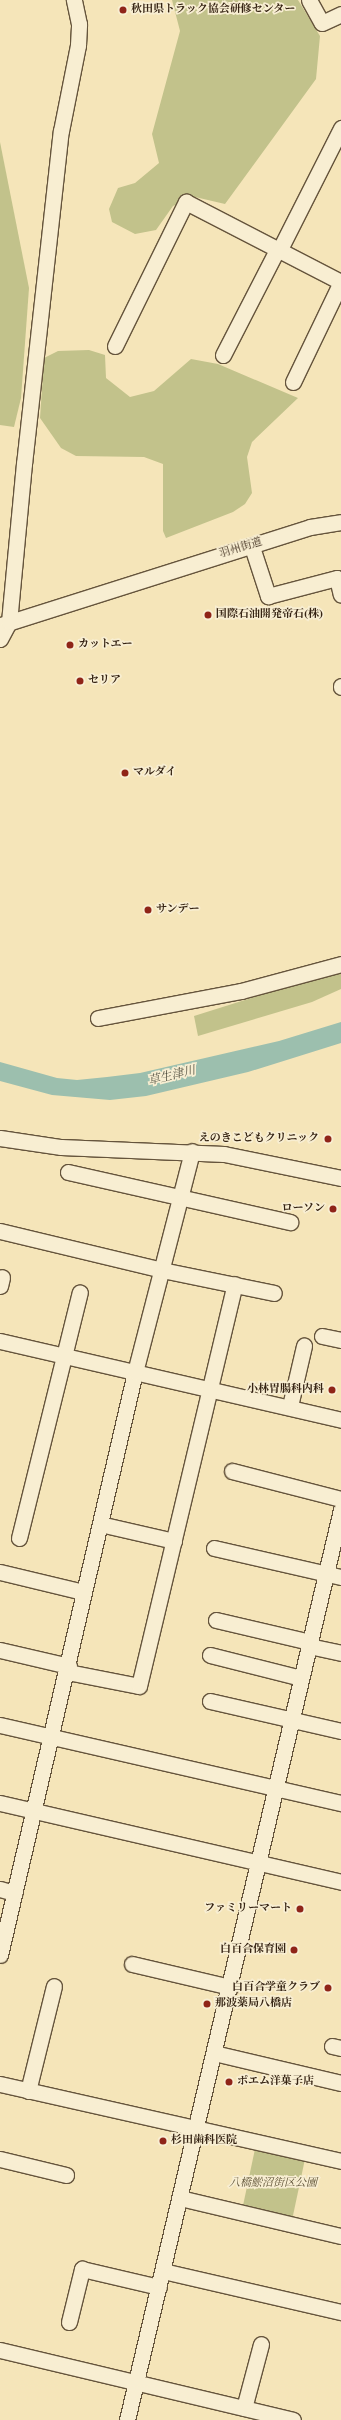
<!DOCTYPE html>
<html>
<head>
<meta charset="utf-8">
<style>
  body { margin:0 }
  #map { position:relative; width:341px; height:2420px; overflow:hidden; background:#f5e5b9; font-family:"Old Standard TT","Noto Serif JP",serif }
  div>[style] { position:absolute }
  .green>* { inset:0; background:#c2c28b; transform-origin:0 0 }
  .water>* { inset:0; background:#9cbfae }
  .roads { filter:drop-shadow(1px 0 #65543c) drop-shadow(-1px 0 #65543c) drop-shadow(0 1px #65543c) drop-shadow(0 -1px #65543c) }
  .minor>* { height:15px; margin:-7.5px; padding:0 7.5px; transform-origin:7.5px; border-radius:7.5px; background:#f8eed2 }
  .dots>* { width:11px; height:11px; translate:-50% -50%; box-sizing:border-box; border:2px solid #f8eed2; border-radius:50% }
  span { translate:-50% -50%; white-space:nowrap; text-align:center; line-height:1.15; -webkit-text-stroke:3.5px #f8eed2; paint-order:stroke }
  .poi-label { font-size:11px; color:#352313; font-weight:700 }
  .left { translate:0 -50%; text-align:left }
  .right { translate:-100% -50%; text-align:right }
  .street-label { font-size:11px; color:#352313 }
  .park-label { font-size:11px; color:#5f5337; font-style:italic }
  .water-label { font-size:12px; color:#545242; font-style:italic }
</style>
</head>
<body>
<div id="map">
  <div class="green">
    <div style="clip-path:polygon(172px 0,298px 0,320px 36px,316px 79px,225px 204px,195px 197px,173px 206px,156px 230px,135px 234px,112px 222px,109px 209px,118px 188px,135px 183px,159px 163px,152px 134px,180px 31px)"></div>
    <div style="clip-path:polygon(0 142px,29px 288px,21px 398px,14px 427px,0 425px)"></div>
    <div style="clip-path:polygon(89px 350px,105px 355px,106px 378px,130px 397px,154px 391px,191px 359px,218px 364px,298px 398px,252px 442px,247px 457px,252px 493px,245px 504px,233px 512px,166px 538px,163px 531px,163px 464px,144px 457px,76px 456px,61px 448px,40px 418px,44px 358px,58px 351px)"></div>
    <div style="clip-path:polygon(341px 970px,341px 989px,312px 1002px,198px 1036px,194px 1016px)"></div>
    <div style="left:255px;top:2149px;width:51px;height:62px;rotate:12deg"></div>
  </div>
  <div class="water">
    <div style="clip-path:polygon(341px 1022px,341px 1043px,248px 1072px,146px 1096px,110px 1100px,52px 1095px,0 1081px,0 1062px,57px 1078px,77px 1080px,107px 1077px,140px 1073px,279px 1041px)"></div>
  </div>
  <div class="roads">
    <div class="minor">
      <div style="left:309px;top:0;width:26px;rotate:61deg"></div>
      <div style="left:322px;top:23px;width:21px;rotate:-25deg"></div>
      <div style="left:279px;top:251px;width:138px;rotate:-63.2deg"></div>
      <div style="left:115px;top:346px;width:161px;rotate:-63.8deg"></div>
      <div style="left:186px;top:202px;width:174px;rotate:27.3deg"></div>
      <div style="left:223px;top:355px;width:118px;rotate:-62.8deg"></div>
      <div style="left:293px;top:382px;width:111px;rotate:-64.4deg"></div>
      <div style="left:252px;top:547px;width:52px;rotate:71.9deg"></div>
      <div style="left:268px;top:596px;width:71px;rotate:-14.6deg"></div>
      <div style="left:337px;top:578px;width:17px;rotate:77deg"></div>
      <div style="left:1px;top:625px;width:324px;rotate:-17.6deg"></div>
      <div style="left:310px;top:527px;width:31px;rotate:-9deg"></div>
      <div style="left:0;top:639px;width:19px;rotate:-62deg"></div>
      <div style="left:9px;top:622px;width:159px;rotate:-84.6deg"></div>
      <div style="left:24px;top:464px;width:335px;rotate:-83.7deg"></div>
      <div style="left:61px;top:131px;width:88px;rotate:-78.8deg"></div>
      <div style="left:78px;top:45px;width:21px;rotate:-87deg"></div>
      <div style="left:79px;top:24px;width:25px;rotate:-102deg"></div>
      <div style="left:341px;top:686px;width:1px;rotate:90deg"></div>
      <div style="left:98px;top:1018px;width:146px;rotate:-10.7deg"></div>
      <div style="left:241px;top:991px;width:104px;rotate:-15.1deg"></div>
      <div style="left:0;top:1138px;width:62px;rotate:8.4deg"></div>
      <div style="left:61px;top:1147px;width:163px;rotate:2.5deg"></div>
      <div style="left:224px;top:1154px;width:119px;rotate:11.6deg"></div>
      <div style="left:68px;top:1172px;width:228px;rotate:12.7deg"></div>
      <div style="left:0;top:1231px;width:167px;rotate:13.5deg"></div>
      <div style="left:162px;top:1270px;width:114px;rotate:11.6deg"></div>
      <div style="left:0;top:1286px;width:9px;rotate:-77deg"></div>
      <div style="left:322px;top:1336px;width:19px;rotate:12deg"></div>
      <div style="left:0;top:1341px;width:350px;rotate:13deg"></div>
      <div style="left:290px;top:1406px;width:62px;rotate:-76.9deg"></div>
      <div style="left:232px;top:1471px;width:113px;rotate:14.4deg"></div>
      <div style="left:100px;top:1524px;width:76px;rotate:12.9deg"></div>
      <div style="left:19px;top:1538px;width:253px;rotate:-76.1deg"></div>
      <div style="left:214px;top:1548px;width:130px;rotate:12.9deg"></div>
      <div style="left:0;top:1572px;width:85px;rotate:13.5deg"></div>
      <div style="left:216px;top:1620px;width:97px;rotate:13.2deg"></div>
      <div style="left:309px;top:1646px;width:33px;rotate:12deg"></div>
      <div style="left:0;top:1650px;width:71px;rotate:13.1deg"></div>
      <div style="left:210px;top:1655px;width:94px;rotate:14.2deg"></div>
      <div style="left:68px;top:1672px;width:72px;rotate:11.2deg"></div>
      <div style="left:139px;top:1686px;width:413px;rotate:-76.6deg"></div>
      <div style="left:210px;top:1701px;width:134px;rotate:12.9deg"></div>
      <div style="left:0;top:1725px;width:350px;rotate:12.9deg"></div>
      <div style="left:0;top:1803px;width:350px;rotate:13deg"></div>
      <div style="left:0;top:1889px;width:15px;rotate:16deg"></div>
      <div style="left:0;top:1955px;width:598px;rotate:-76.96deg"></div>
      <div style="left:135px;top:1372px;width:228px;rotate:-75.5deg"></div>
      <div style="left:132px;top:1964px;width:101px;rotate:13.2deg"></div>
      <div style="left:332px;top:2046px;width:9px;rotate:13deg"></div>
      <div style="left:214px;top:2053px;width:130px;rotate:13.3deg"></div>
      <div style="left:0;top:2084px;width:350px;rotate:12.7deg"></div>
      <div style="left:28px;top:2091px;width:108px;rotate:-76.1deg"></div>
      <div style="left:0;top:2159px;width:68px;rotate:13.6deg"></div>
      <div style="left:180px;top:2198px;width:165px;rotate:13.3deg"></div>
      <div style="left:163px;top:2271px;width:183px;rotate:13deg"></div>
      <div style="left:69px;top:2322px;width:55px;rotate:-76.2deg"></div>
      <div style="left:82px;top:2269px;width:79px;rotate:13.2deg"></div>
      <div style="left:0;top:2350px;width:301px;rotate:13.4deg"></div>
      <div style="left:244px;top:2408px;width:66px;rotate:-75.1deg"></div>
      <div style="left:127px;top:2420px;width:935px;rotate:-76.77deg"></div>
    </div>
  </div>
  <div class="dots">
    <div style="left:123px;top:10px;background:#8f2418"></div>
    <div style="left:208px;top:615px;background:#8f2418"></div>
    <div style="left:70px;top:645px;background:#8f2418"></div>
    <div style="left:80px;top:681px;background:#8f2418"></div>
    <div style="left:125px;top:773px;background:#8f2418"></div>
    <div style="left:148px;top:910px;background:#8f2418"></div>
    <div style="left:328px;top:1139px;background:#8f2418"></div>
    <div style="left:333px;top:1209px;background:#8f2418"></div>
    <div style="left:332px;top:1390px;background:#8f2418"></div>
    <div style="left:300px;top:1909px;background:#8f2418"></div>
    <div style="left:294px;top:1950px;background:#8f2418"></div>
    <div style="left:328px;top:1988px;background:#8f2418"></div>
    <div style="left:207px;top:2004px;background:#8f2418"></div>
    <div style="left:229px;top:2082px;background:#8f2418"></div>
    <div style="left:163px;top:2141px;background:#8f2418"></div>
  </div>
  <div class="poi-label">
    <span class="left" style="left:131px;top:10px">秋田県トラック協会研修センター</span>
    <span class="left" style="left:216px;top:615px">国際石油開発帝石(株)</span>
    <span class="left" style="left:78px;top:645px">カットエー</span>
    <span class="left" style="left:88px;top:681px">セリア</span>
    <span class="left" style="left:133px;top:773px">マルダイ</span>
    <span class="left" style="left:156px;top:910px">サンデー</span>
    <span class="right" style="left:319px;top:1139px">えのきこどもクリニック</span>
    <span class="right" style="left:325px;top:1209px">ローソン</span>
    <span class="right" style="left:324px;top:1390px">小林胃腸科内科</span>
    <span class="right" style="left:292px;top:1909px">ファミリーマート</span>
    <span class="right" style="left:286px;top:1950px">白百合保育園</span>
    <span class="right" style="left:320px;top:1988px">白百合学童クラブ</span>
    <span class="left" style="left:215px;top:2004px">那波薬局八橋店</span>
    <span class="left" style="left:237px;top:2082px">ポエム洋菓子店</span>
    <span class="left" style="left:171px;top:2141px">杉田歯科医院</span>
  </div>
  <div class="street-label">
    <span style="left:241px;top:549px;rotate:-17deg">羽州街道</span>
  </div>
  <div class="park-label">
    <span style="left:273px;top:2184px">八橋鯲沼街区公園</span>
  </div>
  <div class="water-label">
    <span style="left:172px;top:1077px;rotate:-14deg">草生津川</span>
  </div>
</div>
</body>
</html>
